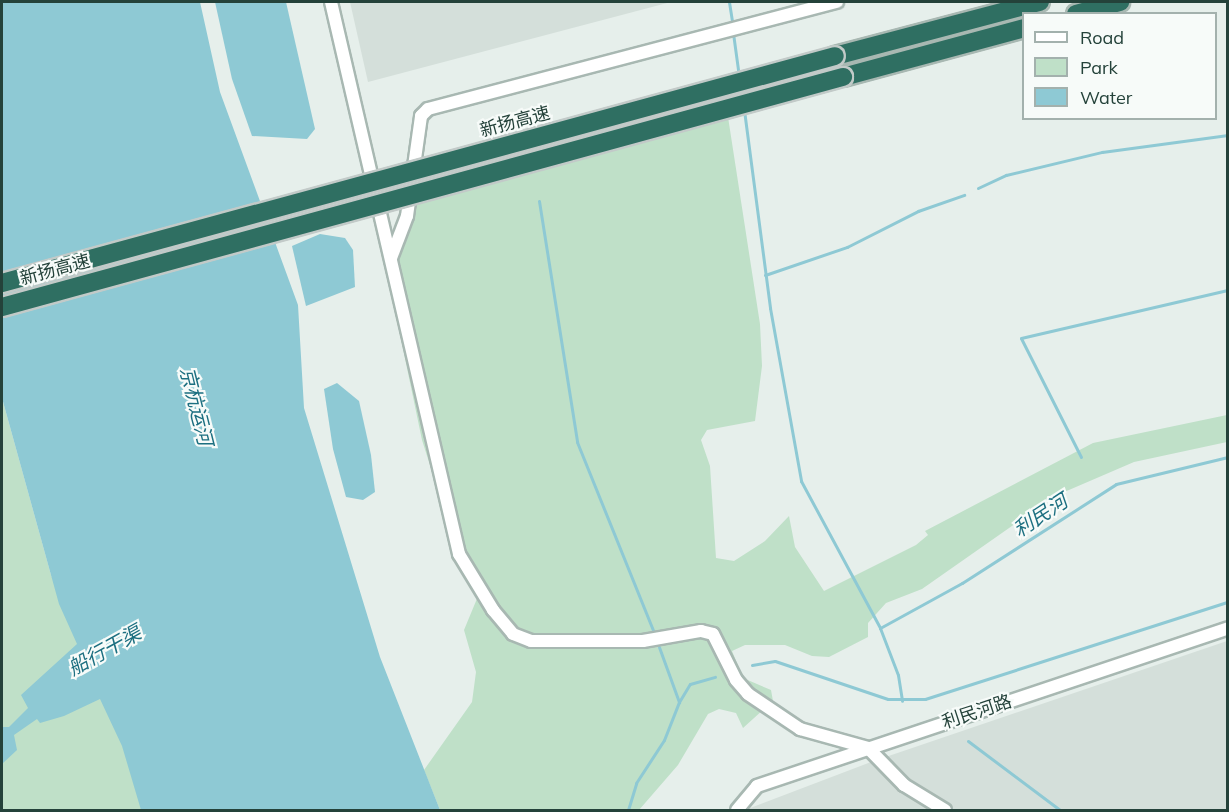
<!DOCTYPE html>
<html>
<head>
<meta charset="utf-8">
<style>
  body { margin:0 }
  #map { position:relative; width:1229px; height:812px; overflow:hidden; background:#e6efeb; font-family:Mulish,"Noto Sans SC",sans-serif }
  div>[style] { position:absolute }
  .built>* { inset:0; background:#d4dfda }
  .green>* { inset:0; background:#bfe0c8 }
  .water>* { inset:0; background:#8ec9d4 }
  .stream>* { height:3px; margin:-1.5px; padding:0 1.5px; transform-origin:1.5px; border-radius:1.5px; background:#8ec9d4 }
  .roads { filter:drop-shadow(2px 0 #a8b8b2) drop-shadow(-2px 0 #a8b8b2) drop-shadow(0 2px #a8b8b2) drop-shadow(0 -2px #a8b8b2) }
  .minor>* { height:12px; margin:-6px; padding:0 6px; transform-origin:6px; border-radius:6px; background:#fff }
  .motorway>* { height:18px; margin:-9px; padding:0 9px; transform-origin:9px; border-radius:9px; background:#2f6f62 }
  .bridges { filter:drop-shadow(2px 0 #c2cac8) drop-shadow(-2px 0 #c2cac8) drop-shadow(0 2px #c2cac8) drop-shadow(0 -2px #c2cac8) }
  .motorway-bridge>* { height:18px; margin:-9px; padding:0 9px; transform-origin:9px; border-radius:9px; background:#2f6f62 }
  span { translate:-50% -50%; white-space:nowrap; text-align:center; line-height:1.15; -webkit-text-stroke:4.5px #f7fbf9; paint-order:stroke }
  .street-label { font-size:18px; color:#24423a }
  .water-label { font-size:20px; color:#1c6f80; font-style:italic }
  .frame { position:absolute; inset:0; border:3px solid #24423a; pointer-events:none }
  .legend { position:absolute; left:1022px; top:12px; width:195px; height:108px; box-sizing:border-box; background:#f7fbf9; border:2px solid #a3b1ad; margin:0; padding:8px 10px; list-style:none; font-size:18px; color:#24423a }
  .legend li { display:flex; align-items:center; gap:12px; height:30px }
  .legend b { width:30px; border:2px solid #a3b1ad }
</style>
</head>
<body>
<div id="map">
  <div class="built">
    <div style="clip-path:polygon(350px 2px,671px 2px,368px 82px)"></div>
    <div style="clip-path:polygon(1227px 641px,1227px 810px,745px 810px,871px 762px)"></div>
  </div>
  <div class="green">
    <div style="clip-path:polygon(728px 117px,760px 324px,762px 366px,755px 421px,707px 430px,701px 440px,710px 466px,716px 558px,734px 561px,765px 541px,789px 516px,795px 547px,824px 591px,916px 545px,928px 535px,925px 531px,1093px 443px,1227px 415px,1227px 442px,1134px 462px,1055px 496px,922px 589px,886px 603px,868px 623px,868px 637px,829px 657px,812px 656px,785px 645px,745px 645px,732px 651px,743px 678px,771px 690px,773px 701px,743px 728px,736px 713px,719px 709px,708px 714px,678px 765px,639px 810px,440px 810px,424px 770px,472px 702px,476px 672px,464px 630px,481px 589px,446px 516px,422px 440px,384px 258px,389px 244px,404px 210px,417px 202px)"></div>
    <div style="clip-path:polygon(2px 398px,51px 575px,157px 810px,2px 810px)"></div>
  </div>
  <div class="water">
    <div style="clip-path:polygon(2px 2px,200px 2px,220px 92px,298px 305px,304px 408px,380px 657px,440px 810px,141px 810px,122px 746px,100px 699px,64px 716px,40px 723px,37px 719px,14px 735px,17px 750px,2px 764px,2px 727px,9px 727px,28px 708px,21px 695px,77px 644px,59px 604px,2px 398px)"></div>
    <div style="clip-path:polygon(215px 2px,286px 2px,315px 129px,307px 139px,252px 136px,232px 79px)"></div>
    <div style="clip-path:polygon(320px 234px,345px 238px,353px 250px,355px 287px,306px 306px,292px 246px)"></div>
    <div style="clip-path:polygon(337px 383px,359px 401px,371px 455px,375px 492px,363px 500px,346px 497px,333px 449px,324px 389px)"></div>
  </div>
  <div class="stream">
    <div style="left:729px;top:2px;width:24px;rotate:81deg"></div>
    <div style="left:733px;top:33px;width:44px;rotate:82.2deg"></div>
    <div style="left:744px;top:110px;width:200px;rotate:82.5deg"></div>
    <div style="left:770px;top:308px;width:176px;rotate:79.8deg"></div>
    <div style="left:801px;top:481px;width:167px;rotate:61.7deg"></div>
    <div style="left:880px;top:628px;width:50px;rotate:69deg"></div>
    <div style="left:898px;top:675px;width:26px;rotate:81deg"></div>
    <div style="left:978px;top:188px;width:31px;rotate:-25deg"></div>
    <div style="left:1006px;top:175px;width:99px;rotate:-13.5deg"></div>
    <div style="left:1102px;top:152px;width:127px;rotate:-7.7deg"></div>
    <div style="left:539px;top:201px;width:244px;rotate:81deg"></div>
    <div style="left:577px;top:442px;width:203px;rotate:68deg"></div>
    <div style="left:765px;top:275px;width:87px;rotate:-18.9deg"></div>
    <div style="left:847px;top:247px;width:80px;rotate:-26.9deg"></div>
    <div style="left:918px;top:211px;width:49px;rotate:-19.2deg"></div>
    <div style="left:1081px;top:457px;width:133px;rotate:-116.8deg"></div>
    <div style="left:1021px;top:338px;width:212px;rotate:-13.1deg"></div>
    <div style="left:880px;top:628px;width:94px;rotate:-28.8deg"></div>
    <div style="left:962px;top:583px;width:183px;rotate:-32.7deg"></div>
    <div style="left:1116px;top:484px;width:115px;rotate:-13.6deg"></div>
    <div style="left:659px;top:647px;width:59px;rotate:70deg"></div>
    <div style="left:752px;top:665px;width:23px;rotate:-10deg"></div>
    <div style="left:775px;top:661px;width:119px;rotate:18.6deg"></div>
    <div style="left:888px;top:699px;width:37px"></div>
    <div style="left:925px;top:699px;width:318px;rotate:-17.8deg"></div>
    <div style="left:968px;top:741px;width:115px;rotate:36.9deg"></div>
    <div style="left:628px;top:810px;width:28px;rotate:-73deg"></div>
    <div style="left:636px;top:783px;width:51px;rotate:-56.9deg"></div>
    <div style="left:664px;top:740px;width:41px;rotate:-68.5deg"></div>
    <div style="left:679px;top:702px;width:21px;rotate:-59deg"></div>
    <div style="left:690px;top:684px;width:26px;rotate:-16deg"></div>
  </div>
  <div class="roads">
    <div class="minor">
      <div style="left:331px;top:2px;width:567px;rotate:76.94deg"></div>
      <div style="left:459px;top:554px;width:66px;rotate:58.7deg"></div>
      <div style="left:493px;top:610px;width:31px;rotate:50deg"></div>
      <div style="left:513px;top:634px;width:19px;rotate:21deg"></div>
      <div style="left:531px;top:641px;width:112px"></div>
      <div style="left:643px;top:641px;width:59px;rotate:-9.8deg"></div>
      <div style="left:701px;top:631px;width:12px;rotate:14deg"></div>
      <div style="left:713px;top:634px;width:51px;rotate:63.4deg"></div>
      <div style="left:736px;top:680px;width:18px;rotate:49deg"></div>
      <div style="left:748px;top:694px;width:63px;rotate:33.9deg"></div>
      <div style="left:800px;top:729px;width:71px;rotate:15.6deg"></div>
      <div style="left:868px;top:748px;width:52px;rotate:45.8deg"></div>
      <div style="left:904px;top:785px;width:48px;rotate:31.4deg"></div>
      <div style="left:391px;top:258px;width:45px;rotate:-69.1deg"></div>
      <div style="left:407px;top:216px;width:101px;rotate:-82deg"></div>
      <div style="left:421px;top:116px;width:10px;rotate:-45deg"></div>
      <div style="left:428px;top:109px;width:423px;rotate:-14.7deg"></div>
      <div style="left:737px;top:810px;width:31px;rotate:-50deg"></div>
      <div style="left:757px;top:786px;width:497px;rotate:-18.5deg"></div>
    </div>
    <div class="motorway">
      <div style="left:1076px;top:14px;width:46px;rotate:-15.3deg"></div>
      <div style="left:835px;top:56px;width:212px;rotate:-14.8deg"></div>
      <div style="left:843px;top:77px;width:188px;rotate:-15.1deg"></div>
    </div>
  </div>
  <div class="bridges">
    <div class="motorway-bridge">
      <div style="left:2px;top:283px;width:863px;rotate:-15.24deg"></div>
      <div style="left:2px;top:307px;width:872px;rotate:-15.3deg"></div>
    </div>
  </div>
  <div class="street-label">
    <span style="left:515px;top:122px;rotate:-15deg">新扬高速</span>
    <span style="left:55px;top:270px;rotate:-15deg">新扬高速</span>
    <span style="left:977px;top:712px;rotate:-18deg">利民河路</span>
  </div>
  <div class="water-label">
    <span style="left:197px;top:406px;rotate:76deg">京杭运河</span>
    <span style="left:1040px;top:515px;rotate:-33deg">利民河</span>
    <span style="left:104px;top:650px;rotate:-29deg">船行干渠</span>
  </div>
  <div class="frame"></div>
  <ul class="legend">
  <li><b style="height:8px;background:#fff"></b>Road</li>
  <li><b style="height:16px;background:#bfe0c8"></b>Park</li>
  <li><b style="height:16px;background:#8ec9d4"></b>Water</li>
  </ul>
</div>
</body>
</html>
